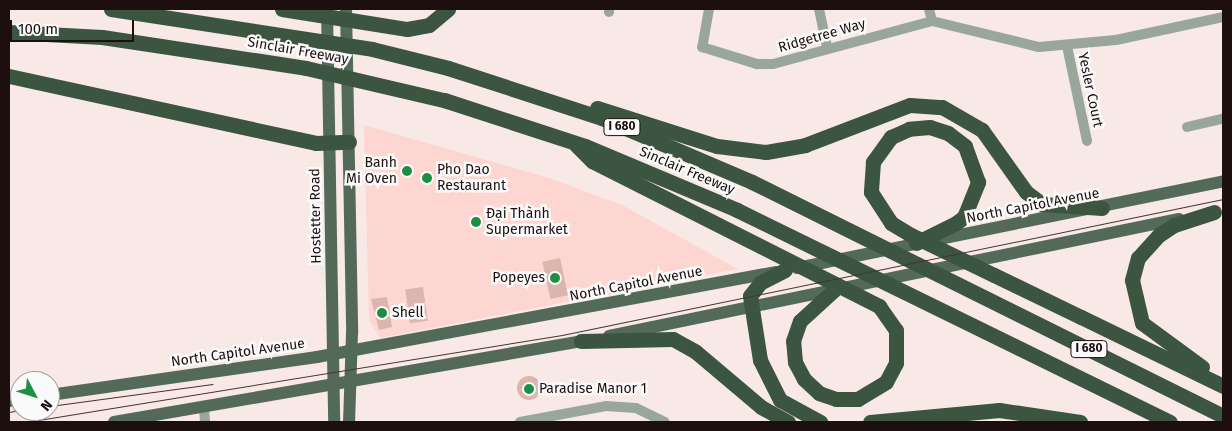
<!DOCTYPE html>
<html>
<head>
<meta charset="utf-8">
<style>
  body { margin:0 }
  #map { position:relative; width:1232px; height:431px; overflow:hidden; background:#f9e9e6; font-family:"Fira Sans",sans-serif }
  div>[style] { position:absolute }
  .built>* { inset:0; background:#fed6d1 }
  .building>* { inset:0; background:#dcb5af; transform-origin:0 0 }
  .round { border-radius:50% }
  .minor>* { height:10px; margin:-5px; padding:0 5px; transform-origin:5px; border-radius:5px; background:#99a69b }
  .major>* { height:12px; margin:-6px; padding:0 6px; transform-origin:6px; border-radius:6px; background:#546a58 }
  .highway>* { height:15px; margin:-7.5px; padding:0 7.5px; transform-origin:7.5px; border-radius:7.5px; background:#3b5541 }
  .tram>* { height:1px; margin:-0.5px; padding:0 0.5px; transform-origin:0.5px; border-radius:0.5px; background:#433533 }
  .dots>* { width:14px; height:14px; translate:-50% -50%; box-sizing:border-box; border:2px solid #fafafa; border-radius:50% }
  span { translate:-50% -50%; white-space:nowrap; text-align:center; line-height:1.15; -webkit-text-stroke:5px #fafafa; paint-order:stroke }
  .shield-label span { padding:1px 4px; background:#fafafa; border:1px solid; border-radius:4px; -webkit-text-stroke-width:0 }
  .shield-label { font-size:12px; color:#1d0f0e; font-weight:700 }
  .street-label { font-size:14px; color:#1d0f0e }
  .poi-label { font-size:14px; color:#1d0f0e }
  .right { translate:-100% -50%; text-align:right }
  .left { translate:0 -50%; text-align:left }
  .frame { position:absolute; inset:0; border:10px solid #1d0f0e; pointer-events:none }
  .north { position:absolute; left:10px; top:371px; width:50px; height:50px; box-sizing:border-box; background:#fafafa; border:1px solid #a29c9c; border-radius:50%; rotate:130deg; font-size:14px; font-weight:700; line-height:20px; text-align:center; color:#1d0f0e }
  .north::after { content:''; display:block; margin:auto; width:18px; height:22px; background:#1e8e47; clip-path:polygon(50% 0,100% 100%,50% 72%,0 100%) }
  .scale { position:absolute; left:10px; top:20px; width:124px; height:22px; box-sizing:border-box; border:2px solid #1d0f0e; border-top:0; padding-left:6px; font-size:15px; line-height:18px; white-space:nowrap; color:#1d0f0e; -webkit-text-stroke:4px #fafafa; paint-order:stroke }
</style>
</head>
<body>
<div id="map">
  <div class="built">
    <div style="clip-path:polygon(364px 125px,549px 178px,622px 205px,738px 269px,380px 338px,369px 320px)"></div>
  </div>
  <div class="building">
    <div style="left:560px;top:258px;width:38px;height:18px;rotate:78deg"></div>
    <div style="left:423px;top:287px;width:34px;height:18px;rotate:82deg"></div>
    <div style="clip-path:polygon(387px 297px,392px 327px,379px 330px,371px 299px)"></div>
    <div class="round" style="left:517px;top:376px;width:24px;height:24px"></div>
  </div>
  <div class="minor">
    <div style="left:709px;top:9px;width:39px;rotate:100deg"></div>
    <div style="left:702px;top:47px;width:58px;rotate:17.2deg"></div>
    <div style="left:757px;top:64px;width:16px"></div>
    <div style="left:773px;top:64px;width:165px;rotate:-15.1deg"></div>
    <div style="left:932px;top:21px;width:110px;rotate:13.7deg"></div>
    <div style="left:1039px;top:47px;width:77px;rotate:-5.2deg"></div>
    <div style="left:1116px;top:40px;width:109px;rotate:-12.1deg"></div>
    <div style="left:819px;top:9px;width:40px;rotate:78deg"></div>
    <div style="left:929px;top:9px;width:12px;rotate:76deg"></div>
    <div style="left:609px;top:12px;width:3px;rotate:-90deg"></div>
    <div style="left:1067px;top:46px;width:97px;rotate:78.1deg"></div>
    <div style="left:1187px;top:127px;width:37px;rotate:-13deg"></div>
    <div style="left:204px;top:407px;width:15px;rotate:86deg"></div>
    <div style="left:520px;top:422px;width:87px;rotate:-10.5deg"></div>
    <div style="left:606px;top:406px;width:30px;rotate:4deg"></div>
    <div style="left:636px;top:408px;width:32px;rotate:26deg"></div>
  </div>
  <div class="major">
    <div style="left:327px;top:9px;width:413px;rotate:89deg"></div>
    <div style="left:346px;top:9px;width:324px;rotate:88.9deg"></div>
    <div style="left:352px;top:333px;width:89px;rotate:91.9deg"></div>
    <div style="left:797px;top:268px;width:435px;rotate:-11.5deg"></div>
    <div style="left:609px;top:336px;width:582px;rotate:-11.6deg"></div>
    <div style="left:50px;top:395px;width:270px;rotate:-8.1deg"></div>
    <div style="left:317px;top:357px;width:466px;rotate:-10.5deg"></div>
    <div style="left:9px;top:401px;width:11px;rotate:-10deg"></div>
    <div style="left:114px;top:422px;width:482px;rotate:-9.8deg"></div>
  </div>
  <div class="highway">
    <div style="left:111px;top:9px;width:264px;rotate:8.7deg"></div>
    <div style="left:372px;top:49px;width:78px;rotate:14deg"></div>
    <div style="left:448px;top:68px;width:162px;rotate:18deg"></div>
    <div style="left:602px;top:118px;width:163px;rotate:23.1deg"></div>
    <div style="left:752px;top:182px;width:526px;rotate:26.42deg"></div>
    <div style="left:282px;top:9px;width:127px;rotate:9.1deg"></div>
    <div style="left:407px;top:29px;width:22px;rotate:-10deg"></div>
    <div style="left:429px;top:25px;width:25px;rotate:-40deg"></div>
    <div style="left:9px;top:32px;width:93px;rotate:3.1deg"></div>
    <div style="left:102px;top:37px;width:206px;rotate:8.6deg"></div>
    <div style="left:306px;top:68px;width:142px;rotate:13.1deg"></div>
    <div style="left:444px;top:100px;width:148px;rotate:18.1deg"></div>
    <div style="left:585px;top:146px;width:165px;rotate:22.8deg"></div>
    <div style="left:737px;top:210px;width:482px;rotate:26.1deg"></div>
    <div style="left:9px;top:76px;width:314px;rotate:12.3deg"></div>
    <div style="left:316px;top:143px;width:33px;rotate:-2deg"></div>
    <div style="left:597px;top:108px;width:126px;rotate:17.6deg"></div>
    <div style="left:717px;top:146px;width:49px;rotate:7deg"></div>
    <div style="left:766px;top:152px;width:40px;rotate:-10deg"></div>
    <div style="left:805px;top:145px;width:112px;rotate:-20.9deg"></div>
    <div style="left:910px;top:105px;width:32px;rotate:4deg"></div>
    <div style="left:942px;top:107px;width:46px;rotate:29.9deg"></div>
    <div style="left:982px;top:130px;width:76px;rotate:54.6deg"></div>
    <div style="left:1026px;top:192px;width:20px;rotate:37deg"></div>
    <div style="left:1042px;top:204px;width:60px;rotate:3.8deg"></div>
    <div style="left:576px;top:145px;width:23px;rotate:45deg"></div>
    <div style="left:592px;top:161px;width:322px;rotate:26.8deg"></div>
    <div style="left:879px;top:306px;width:29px;rotate:55deg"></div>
    <div style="left:896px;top:330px;width:33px;rotate:90deg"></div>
    <div style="left:896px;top:363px;width:21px;rotate:118deg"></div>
    <div style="left:886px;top:382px;width:33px;rotate:149deg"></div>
    <div style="left:858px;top:399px;width:22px;rotate:180deg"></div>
    <div style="left:836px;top:399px;width:18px;rotate:-161deg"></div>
    <div style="left:819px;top:393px;width:21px;rotate:-137deg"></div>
    <div style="left:804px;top:379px;width:19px;rotate:-118deg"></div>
    <div style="left:795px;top:362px;width:21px;rotate:-95deg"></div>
    <div style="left:793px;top:341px;width:21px;rotate:-71deg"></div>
    <div style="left:800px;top:321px;width:46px;rotate:-42.4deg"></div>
    <div style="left:916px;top:243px;width:45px;rotate:-26.6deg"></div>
    <div style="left:956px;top:223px;width:10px;rotate:-37deg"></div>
    <div style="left:964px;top:217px;width:38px;rotate:-68deg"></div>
    <div style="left:978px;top:182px;width:38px;rotate:-110deg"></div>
    <div style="left:965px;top:146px;width:21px;rotate:-143deg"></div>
    <div style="left:948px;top:133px;width:19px;rotate:-162deg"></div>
    <div style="left:930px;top:127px;width:21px;rotate:175deg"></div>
    <div style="left:909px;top:129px;width:20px;rotate:156deg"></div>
    <div style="left:891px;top:137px;width:31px;rotate:126deg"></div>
    <div style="left:873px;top:162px;width:30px;rotate:94deg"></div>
    <div style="left:871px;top:192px;width:37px;rotate:57deg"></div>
    <div style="left:891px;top:223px;width:23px;rotate:31deg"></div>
    <div style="left:911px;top:235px;width:92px;rotate:25.7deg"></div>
    <div style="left:994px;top:275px;width:97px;rotate:25.8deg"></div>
    <div style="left:1081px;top:317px;width:158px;rotate:25.9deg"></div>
    <div style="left:785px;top:270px;width:28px;rotate:153deg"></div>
    <div style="left:760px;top:283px;width:16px;rotate:128deg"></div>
    <div style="left:750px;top:296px;width:65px;rotate:81.1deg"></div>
    <div style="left:760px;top:360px;width:45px;rotate:63.4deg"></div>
    <div style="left:780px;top:400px;width:46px;rotate:28.8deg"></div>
    <div style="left:581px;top:341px;width:92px;rotate:-1.2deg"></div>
    <div style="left:673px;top:339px;width:26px;rotate:29deg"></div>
    <div style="left:696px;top:352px;width:85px;rotate:40.2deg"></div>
    <div style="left:761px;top:407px;width:31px;rotate:29deg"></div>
    <div style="left:1202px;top:367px;width:74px;rotate:-143.7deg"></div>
    <div style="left:1142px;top:323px;width:44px;rotate:-103.1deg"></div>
    <div style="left:1132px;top:280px;width:23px;rotate:-75deg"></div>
    <div style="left:1138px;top:258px;width:31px;rotate:-48deg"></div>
    <div style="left:1159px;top:235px;width:18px;rotate:-34deg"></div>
    <div style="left:1174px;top:225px;width:42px;rotate:-18deg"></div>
    <div style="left:870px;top:422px;width:130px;rotate:-5.3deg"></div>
    <div style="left:999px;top:410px;width:82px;rotate:8.4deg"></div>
  </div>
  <div class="tram">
    <div style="left:50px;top:406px;width:164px;rotate:-7.7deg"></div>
    <div style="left:9px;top:412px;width:11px;rotate:-10deg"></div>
    <div style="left:26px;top:422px;width:543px;rotate:-9.22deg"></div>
    <div style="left:562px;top:335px;width:675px;rotate:-11.63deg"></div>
  </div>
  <div class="dots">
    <div style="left:407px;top:171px;background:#1e8e47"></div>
    <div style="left:427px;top:178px;background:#1e8e47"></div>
    <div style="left:476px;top:222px;background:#1e8e47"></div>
    <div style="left:555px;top:278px;background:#1e8e47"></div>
    <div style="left:382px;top:313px;background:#1e8e47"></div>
    <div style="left:529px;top:389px;background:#1e8e47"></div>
  </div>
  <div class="shield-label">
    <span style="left:622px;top:127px">I 680</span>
    <span style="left:1089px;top:349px">I 680</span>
  </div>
  <div class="street-label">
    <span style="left:822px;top:36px;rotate:-16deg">Ridgetree Way</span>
    <span style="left:298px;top:51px;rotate:10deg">Sinclair Freeway</span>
    <span style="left:1090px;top:90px;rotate:78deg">Yesler Court</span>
    <span style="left:687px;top:171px;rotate:23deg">Sinclair Freeway</span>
    <span style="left:1033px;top:206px;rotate:-11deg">North Capitol Avenue</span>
    <span style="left:316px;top:216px;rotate:-91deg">Hostetter Road</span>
    <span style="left:636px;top:284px;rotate:-11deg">North Capitol Avenue</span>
    <span style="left:238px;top:353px;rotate:-8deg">North Capitol Avenue</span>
  </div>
  <div class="poi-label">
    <span class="right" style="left:397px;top:171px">Banh<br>Mi Oven</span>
    <span class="left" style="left:437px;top:178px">Pho Dao<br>Restaurant</span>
    <span class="left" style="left:486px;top:222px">Đại Thành<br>Supermarket</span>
    <span class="right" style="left:545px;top:278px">Popeyes</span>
    <span class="left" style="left:392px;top:313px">Shell</span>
    <span class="left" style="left:539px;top:389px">Paradise Manor 1</span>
  </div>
  <div class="frame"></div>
  <div class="north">N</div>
  <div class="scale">100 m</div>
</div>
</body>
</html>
